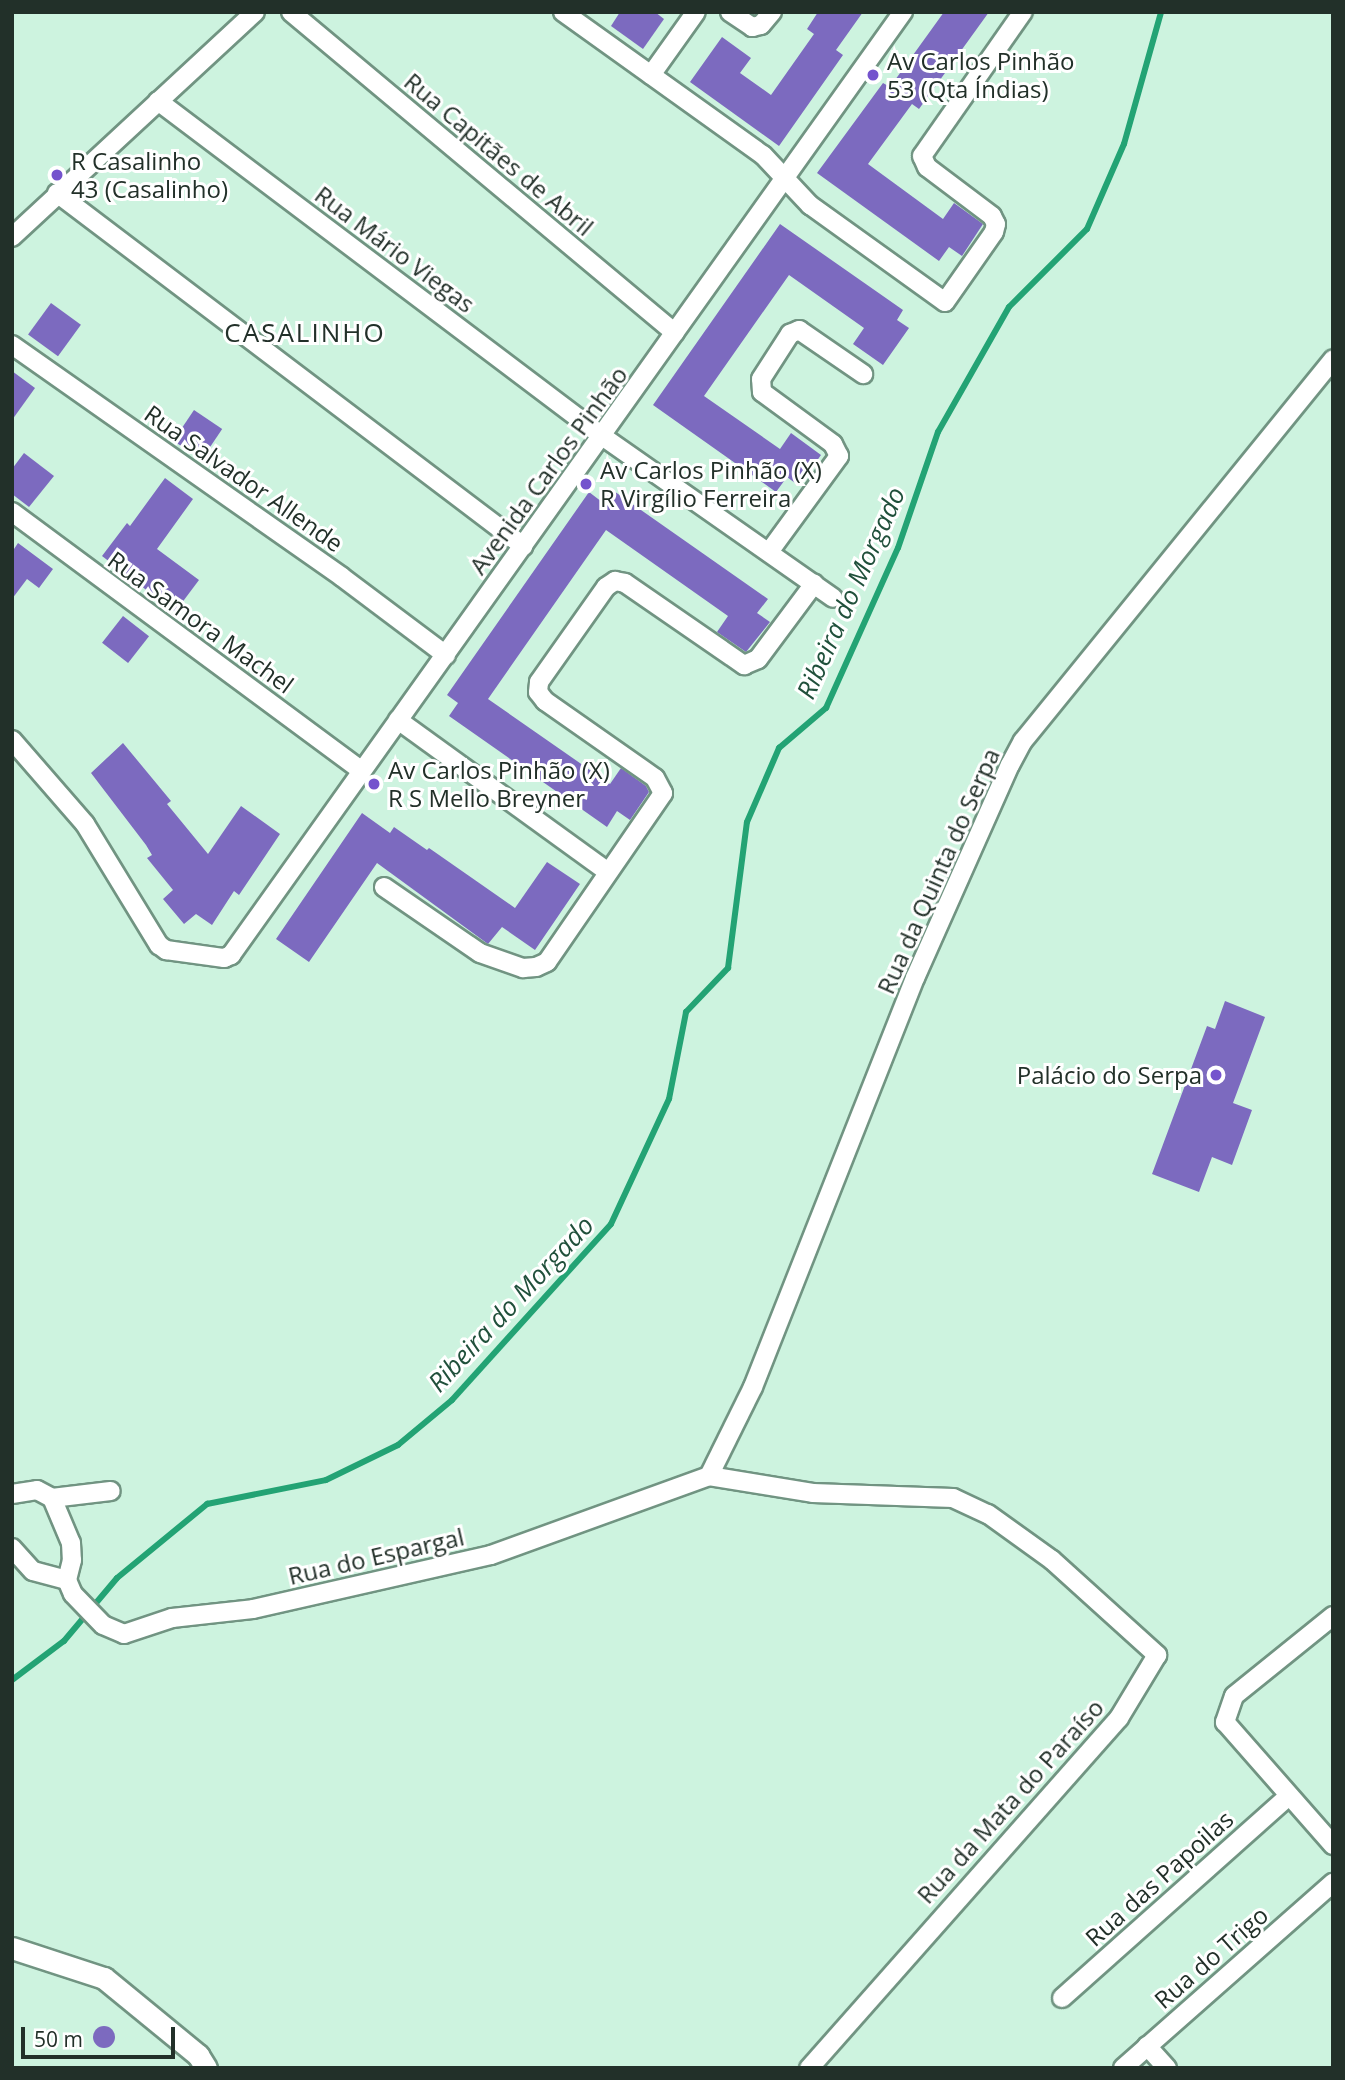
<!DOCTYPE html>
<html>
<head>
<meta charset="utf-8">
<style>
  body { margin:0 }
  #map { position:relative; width:1345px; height:2080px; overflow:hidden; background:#cdf3df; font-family:"Open Sans",sans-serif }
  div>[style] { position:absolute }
  .stream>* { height:6px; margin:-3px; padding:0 3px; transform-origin:3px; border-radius:3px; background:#23a374 }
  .building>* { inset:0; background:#7c6abf; transform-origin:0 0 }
  .round { border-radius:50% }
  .roads { filter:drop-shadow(2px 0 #719482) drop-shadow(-2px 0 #719482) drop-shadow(0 2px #719482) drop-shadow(0 -2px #719482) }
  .minor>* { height:18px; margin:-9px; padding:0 9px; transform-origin:9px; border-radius:9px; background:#fff }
  .tertiary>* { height:21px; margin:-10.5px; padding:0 10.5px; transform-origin:10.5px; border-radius:10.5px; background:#fff }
  .dots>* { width:19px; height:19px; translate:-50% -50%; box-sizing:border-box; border:4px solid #fff; border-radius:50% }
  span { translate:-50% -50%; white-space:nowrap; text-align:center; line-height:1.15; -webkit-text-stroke:6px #fff; paint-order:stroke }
  .poi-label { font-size:24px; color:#223029 }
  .left { translate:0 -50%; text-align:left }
  .right { translate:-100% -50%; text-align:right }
  .street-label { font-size:24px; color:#223029 }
  .neighbourhood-label { font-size:26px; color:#223029; letter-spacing:2px }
  .water-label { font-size:26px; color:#20503b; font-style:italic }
  .frame { position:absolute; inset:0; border:14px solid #223029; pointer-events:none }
  .scale { position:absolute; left:21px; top:2027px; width:154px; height:32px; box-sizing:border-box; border:4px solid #223029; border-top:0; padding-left:9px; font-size:21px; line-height:24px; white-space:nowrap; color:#223029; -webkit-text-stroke:5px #fff; paint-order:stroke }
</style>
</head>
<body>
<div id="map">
  <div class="stream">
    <div style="left:12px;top:1680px;width:65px;rotate:-36.9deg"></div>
    <div style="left:64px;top:1641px;width:82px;rotate:-49.9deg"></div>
    <div style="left:117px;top:1578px;width:117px;rotate:-39.4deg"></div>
    <div style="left:207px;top:1504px;width:121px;rotate:-11.4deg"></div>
    <div style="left:326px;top:1480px;width:80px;rotate:-25.9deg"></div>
    <div style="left:398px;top:1445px;width:70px;rotate:-39.8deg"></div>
    <div style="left:452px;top:1400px;width:237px;rotate:-47.9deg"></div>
    <div style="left:611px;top:1224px;width:138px;rotate:-65.1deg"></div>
    <div style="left:669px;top:1099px;width:89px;rotate:-78.9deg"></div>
    <div style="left:686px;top:1012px;width:61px;rotate:-46.3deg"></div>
    <div style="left:728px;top:968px;width:147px;rotate:-82.6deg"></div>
    <div style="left:747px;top:822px;width:81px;rotate:-66.6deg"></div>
    <div style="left:779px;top:748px;width:62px;rotate:-40.4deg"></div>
    <div style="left:826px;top:708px;width:175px;rotate:-65.8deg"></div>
    <div style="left:898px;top:548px;width:123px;rotate:-71deg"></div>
    <div style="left:938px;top:432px;width:144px;rotate:-60.4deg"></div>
    <div style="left:1009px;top:307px;width:110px;rotate:-45deg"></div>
    <div style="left:1087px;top:229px;width:93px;rotate:-66.5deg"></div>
    <div style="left:1124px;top:144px;width:137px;rotate:-74.3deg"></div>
  </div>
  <div class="building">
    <div style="clip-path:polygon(620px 12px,655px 12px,664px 19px,643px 49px,611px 26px)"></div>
    <div style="clip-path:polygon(818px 12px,863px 12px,836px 50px,843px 55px,779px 146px,690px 82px,722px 37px,751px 58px,740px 73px,771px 95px,814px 34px,807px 29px)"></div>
    <div style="clip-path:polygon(944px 12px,989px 12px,919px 109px,912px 104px,868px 164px,943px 219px,954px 203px,983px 224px,962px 256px,949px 247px,939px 261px,817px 173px,883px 83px,890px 87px)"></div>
    <div style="clip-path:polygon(780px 224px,903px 310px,897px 320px,909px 328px,883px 365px,853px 344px,864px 328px,789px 275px,704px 396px,780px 449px,791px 433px,821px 455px,799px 486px,787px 477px,776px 492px,653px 405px)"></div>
    <div style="left:51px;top:303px;width:37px;height:39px;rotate:36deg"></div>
    <div style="clip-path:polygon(12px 371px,35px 388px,12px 420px)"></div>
    <div style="left:194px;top:410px;width:34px;height:37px;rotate:34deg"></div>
    <div style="clip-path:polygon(24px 453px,54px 476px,29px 507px,12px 494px,12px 469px)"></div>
    <div style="clip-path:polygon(165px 478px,193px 499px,157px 549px,199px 580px,175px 612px,102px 556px,127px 523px,130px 526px)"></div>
    <div style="clip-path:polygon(611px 489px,768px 599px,757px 613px,770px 622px,746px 652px,717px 632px,728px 616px,606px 530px,488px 699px,610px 784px,621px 768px,646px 786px,649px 792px,630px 820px,617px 811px,607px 827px,449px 716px,458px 703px,447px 695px,589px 492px,602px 502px)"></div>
    <div style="clip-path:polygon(18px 543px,53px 569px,39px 588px,27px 579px,12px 599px,12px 552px)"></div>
    <div style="left:123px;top:616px;width:33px;height:34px;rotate:38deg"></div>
    <div style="clip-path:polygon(123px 743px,171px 801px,167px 804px,208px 854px,241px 806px,280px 834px,239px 895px,234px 891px,212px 925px,196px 914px,184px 924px,163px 899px,173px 890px,147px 858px,152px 855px,146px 845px,91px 773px)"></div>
    <div style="clip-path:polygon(362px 813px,390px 833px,394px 827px,427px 850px,429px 848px,515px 908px,547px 862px,580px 884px,535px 950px,502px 927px,488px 944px,377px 863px,309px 962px,276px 939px)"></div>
    <div style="clip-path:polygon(1225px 1001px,1265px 1017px,1233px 1103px,1252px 1110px,1232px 1165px,1212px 1157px,1199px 1192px,1152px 1174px,1207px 1026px,1215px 1029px)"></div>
    <div class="round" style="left:93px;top:2026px;width:22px;height:22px"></div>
  </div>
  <div class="roads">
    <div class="minor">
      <div style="left:291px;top:12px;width:500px;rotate:39.89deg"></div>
      <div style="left:563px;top:12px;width:246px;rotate:35.6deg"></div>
      <div style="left:763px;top:155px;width:69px;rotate:46.8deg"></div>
      <div style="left:810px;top:205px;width:166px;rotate:35.7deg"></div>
      <div style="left:945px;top:302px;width:85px;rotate:-55deg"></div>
      <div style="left:994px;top:232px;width:8px;rotate:-76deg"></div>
      <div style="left:996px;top:224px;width:9px;rotate:-117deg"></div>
      <div style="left:992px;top:216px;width:81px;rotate:-143deg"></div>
      <div style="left:927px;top:167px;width:12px;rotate:-114deg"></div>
      <div style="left:922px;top:156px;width:176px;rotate:-55deg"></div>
      <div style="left:730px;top:12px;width:27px;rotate:34deg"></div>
      <div style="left:752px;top:27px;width:9px;rotate:-13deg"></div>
      <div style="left:761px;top:25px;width:17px;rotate:-50deg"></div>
      <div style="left:651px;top:75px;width:77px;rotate:-54.5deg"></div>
      <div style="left:158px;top:101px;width:556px;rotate:37.03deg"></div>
      <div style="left:602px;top:436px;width:282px;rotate:35deg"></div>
      <div style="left:57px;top:193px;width:585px;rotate:37.14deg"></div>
      <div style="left:12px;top:237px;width:331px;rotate:-42.8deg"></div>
      <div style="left:12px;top:345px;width:403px;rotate:35.1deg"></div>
      <div style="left:342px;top:577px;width:130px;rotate:36.9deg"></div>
      <div style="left:12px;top:512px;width:435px;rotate:36.5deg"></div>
      <div style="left:769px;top:552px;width:119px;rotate:-53.9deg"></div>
      <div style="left:839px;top:456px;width:13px;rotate:-117deg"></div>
      <div style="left:833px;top:444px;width:88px;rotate:-143.8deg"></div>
      <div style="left:762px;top:392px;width:13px;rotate:-94deg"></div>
      <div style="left:761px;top:379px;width:54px;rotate:-57.2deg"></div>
      <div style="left:790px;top:334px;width:10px;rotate:-24deg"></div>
      <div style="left:799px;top:330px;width:78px;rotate:34.5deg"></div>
      <div style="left:398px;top:720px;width:259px;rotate:35.9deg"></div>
      <div style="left:12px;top:740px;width:111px;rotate:49deg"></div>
      <div style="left:85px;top:824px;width:142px;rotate:58.6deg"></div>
      <div style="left:159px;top:945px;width:9px;rotate:36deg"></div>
      <div style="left:166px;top:950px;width:59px;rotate:7.9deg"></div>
      <div style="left:224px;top:958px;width:8px;rotate:-23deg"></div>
      <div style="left:231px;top:955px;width:1158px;rotate:-54.53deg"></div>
      <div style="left:384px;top:887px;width:116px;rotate:34.5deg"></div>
      <div style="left:480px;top:953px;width:46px;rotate:19.2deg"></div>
      <div style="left:523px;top:968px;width:13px;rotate:-4deg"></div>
      <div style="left:536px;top:967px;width:12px;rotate:-24deg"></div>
      <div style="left:547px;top:962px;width:205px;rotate:-55.5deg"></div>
      <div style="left:663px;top:793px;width:17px;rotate:-118deg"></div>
      <div style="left:655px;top:778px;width:134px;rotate:-145deg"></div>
      <div style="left:545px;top:701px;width:11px;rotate:-128deg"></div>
      <div style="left:538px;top:692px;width:10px;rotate:-84deg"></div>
      <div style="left:539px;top:682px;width:116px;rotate:-54.8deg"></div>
      <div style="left:606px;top:587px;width:11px;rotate:-34deg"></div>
      <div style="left:615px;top:581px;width:10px;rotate:11deg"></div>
      <div style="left:625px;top:583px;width:145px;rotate:34.6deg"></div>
      <div style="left:744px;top:665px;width:15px;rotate:-23deg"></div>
      <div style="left:758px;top:659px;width:94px;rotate:-53.3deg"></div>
      <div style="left:709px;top:1476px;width:99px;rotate:-63.7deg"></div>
      <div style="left:753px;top:1387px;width:440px;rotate:-68.4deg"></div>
      <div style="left:915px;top:978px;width:233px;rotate:-66deg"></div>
      <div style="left:1010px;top:765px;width:27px;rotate:-62deg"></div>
      <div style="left:1023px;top:741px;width:492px;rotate:-50.9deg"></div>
      <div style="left:12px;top:1494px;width:25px;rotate:-9deg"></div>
      <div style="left:37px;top:1490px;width:17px;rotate:28deg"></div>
      <div style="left:52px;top:1498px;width:49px;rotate:67.1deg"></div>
      <div style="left:71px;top:1543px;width:17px;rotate:87deg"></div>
      <div style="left:72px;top:1560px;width:21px;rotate:104deg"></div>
      <div style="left:67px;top:1580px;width:15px;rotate:67deg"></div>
      <div style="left:73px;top:1594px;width:43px;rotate:45.9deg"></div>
      <div style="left:103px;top:1625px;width:23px;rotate:23deg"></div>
      <div style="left:124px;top:1634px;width:51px;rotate:-18.4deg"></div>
      <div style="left:172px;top:1618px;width:81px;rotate:-6.3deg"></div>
      <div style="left:253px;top:1609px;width:244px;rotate:-12.8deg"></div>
      <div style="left:491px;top:1555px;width:232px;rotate:-19.9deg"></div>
      <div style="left:709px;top:1476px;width:105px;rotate:9.3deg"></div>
      <div style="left:813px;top:1493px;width:140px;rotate:2deg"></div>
      <div style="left:953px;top:1498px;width:38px;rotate:25deg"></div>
      <div style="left:988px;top:1514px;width:79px;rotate:35.7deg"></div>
      <div style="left:1052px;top:1560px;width:142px;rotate:42.1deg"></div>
      <div style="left:1157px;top:1655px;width:74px;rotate:121.1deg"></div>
      <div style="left:1119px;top:1718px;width:468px;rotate:131.5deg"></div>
      <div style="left:52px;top:1498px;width:59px;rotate:-6.8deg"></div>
      <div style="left:12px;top:1548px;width:31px;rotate:48deg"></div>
      <div style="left:33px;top:1571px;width:35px;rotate:15deg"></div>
      <div style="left:1333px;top:1616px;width:127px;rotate:141.1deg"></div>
      <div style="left:1234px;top:1696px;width:28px;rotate:109deg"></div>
      <div style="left:1225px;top:1722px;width:164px;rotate:48.7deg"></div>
      <div style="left:1062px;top:1998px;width:304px;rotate:-41.7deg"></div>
      <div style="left:1147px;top:2046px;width:30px;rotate:48deg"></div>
      <div style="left:1123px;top:2068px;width:280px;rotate:-41.4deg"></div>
    </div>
    <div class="tertiary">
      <div style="left:12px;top:1948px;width:97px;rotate:18.1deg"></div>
      <div style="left:104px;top:1978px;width:122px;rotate:39.3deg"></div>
      <div style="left:198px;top:2055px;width:15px;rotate:58deg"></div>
    </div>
  </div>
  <div class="dots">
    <div style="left:873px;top:75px;background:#7453cd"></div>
    <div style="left:57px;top:175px;background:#7453cd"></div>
    <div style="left:586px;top:484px;background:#7453cd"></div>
    <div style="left:374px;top:784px;background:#7453cd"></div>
    <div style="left:1216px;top:1075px;background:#7453cd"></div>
  </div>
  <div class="poi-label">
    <span class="left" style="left:887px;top:75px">Av Carlos Pinhão<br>53 (Qta Índias)</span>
    <span class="left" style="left:71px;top:175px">R Casalinho<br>43 (Casalinho)</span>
    <span class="left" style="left:600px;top:484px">Av Carlos Pinhão (X)<br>R Virgílio Ferreira</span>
    <span class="left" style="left:388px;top:784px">Av Carlos Pinhão (X)<br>R S Mello Breyner</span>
    <span class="right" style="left:1202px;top:1075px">Palácio do Serpa</span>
  </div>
  <div class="street-label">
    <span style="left:499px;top:154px;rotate:40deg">Rua Capitães de Abril</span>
    <span style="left:395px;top:249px;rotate:37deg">Rua Mário Viegas</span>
    <span style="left:548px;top:470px;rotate:-54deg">Avenida Carlos Pinhão</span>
    <span style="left:244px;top:478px;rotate:35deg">Rua Salvador Allende</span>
    <span style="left:201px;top:622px;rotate:36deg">Rua Samora Machel</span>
    <span style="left:938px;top:871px;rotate:-66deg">Rua da Quinta do Serpa</span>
    <span style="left:376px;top:1556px;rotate:-13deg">Rua do Espargal</span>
    <span style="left:1010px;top:1801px;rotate:-48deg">Rua da Mata do Paraíso</span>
    <span style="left:1159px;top:1878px;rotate:-42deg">Rua das Papoilas</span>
    <span style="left:1211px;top:1957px;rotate:-41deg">Rua do Trigo</span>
  </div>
  <div class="neighbourhood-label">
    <span style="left:305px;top:333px">CASALINHO</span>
  </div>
  <div class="water-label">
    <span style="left:851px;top:593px;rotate:-66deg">Ribeira do Morgado</span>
    <span style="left:511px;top:1304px;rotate:-47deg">Ribeira do Morgado</span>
  </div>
  <div class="frame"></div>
  <div class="scale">50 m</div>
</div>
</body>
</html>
